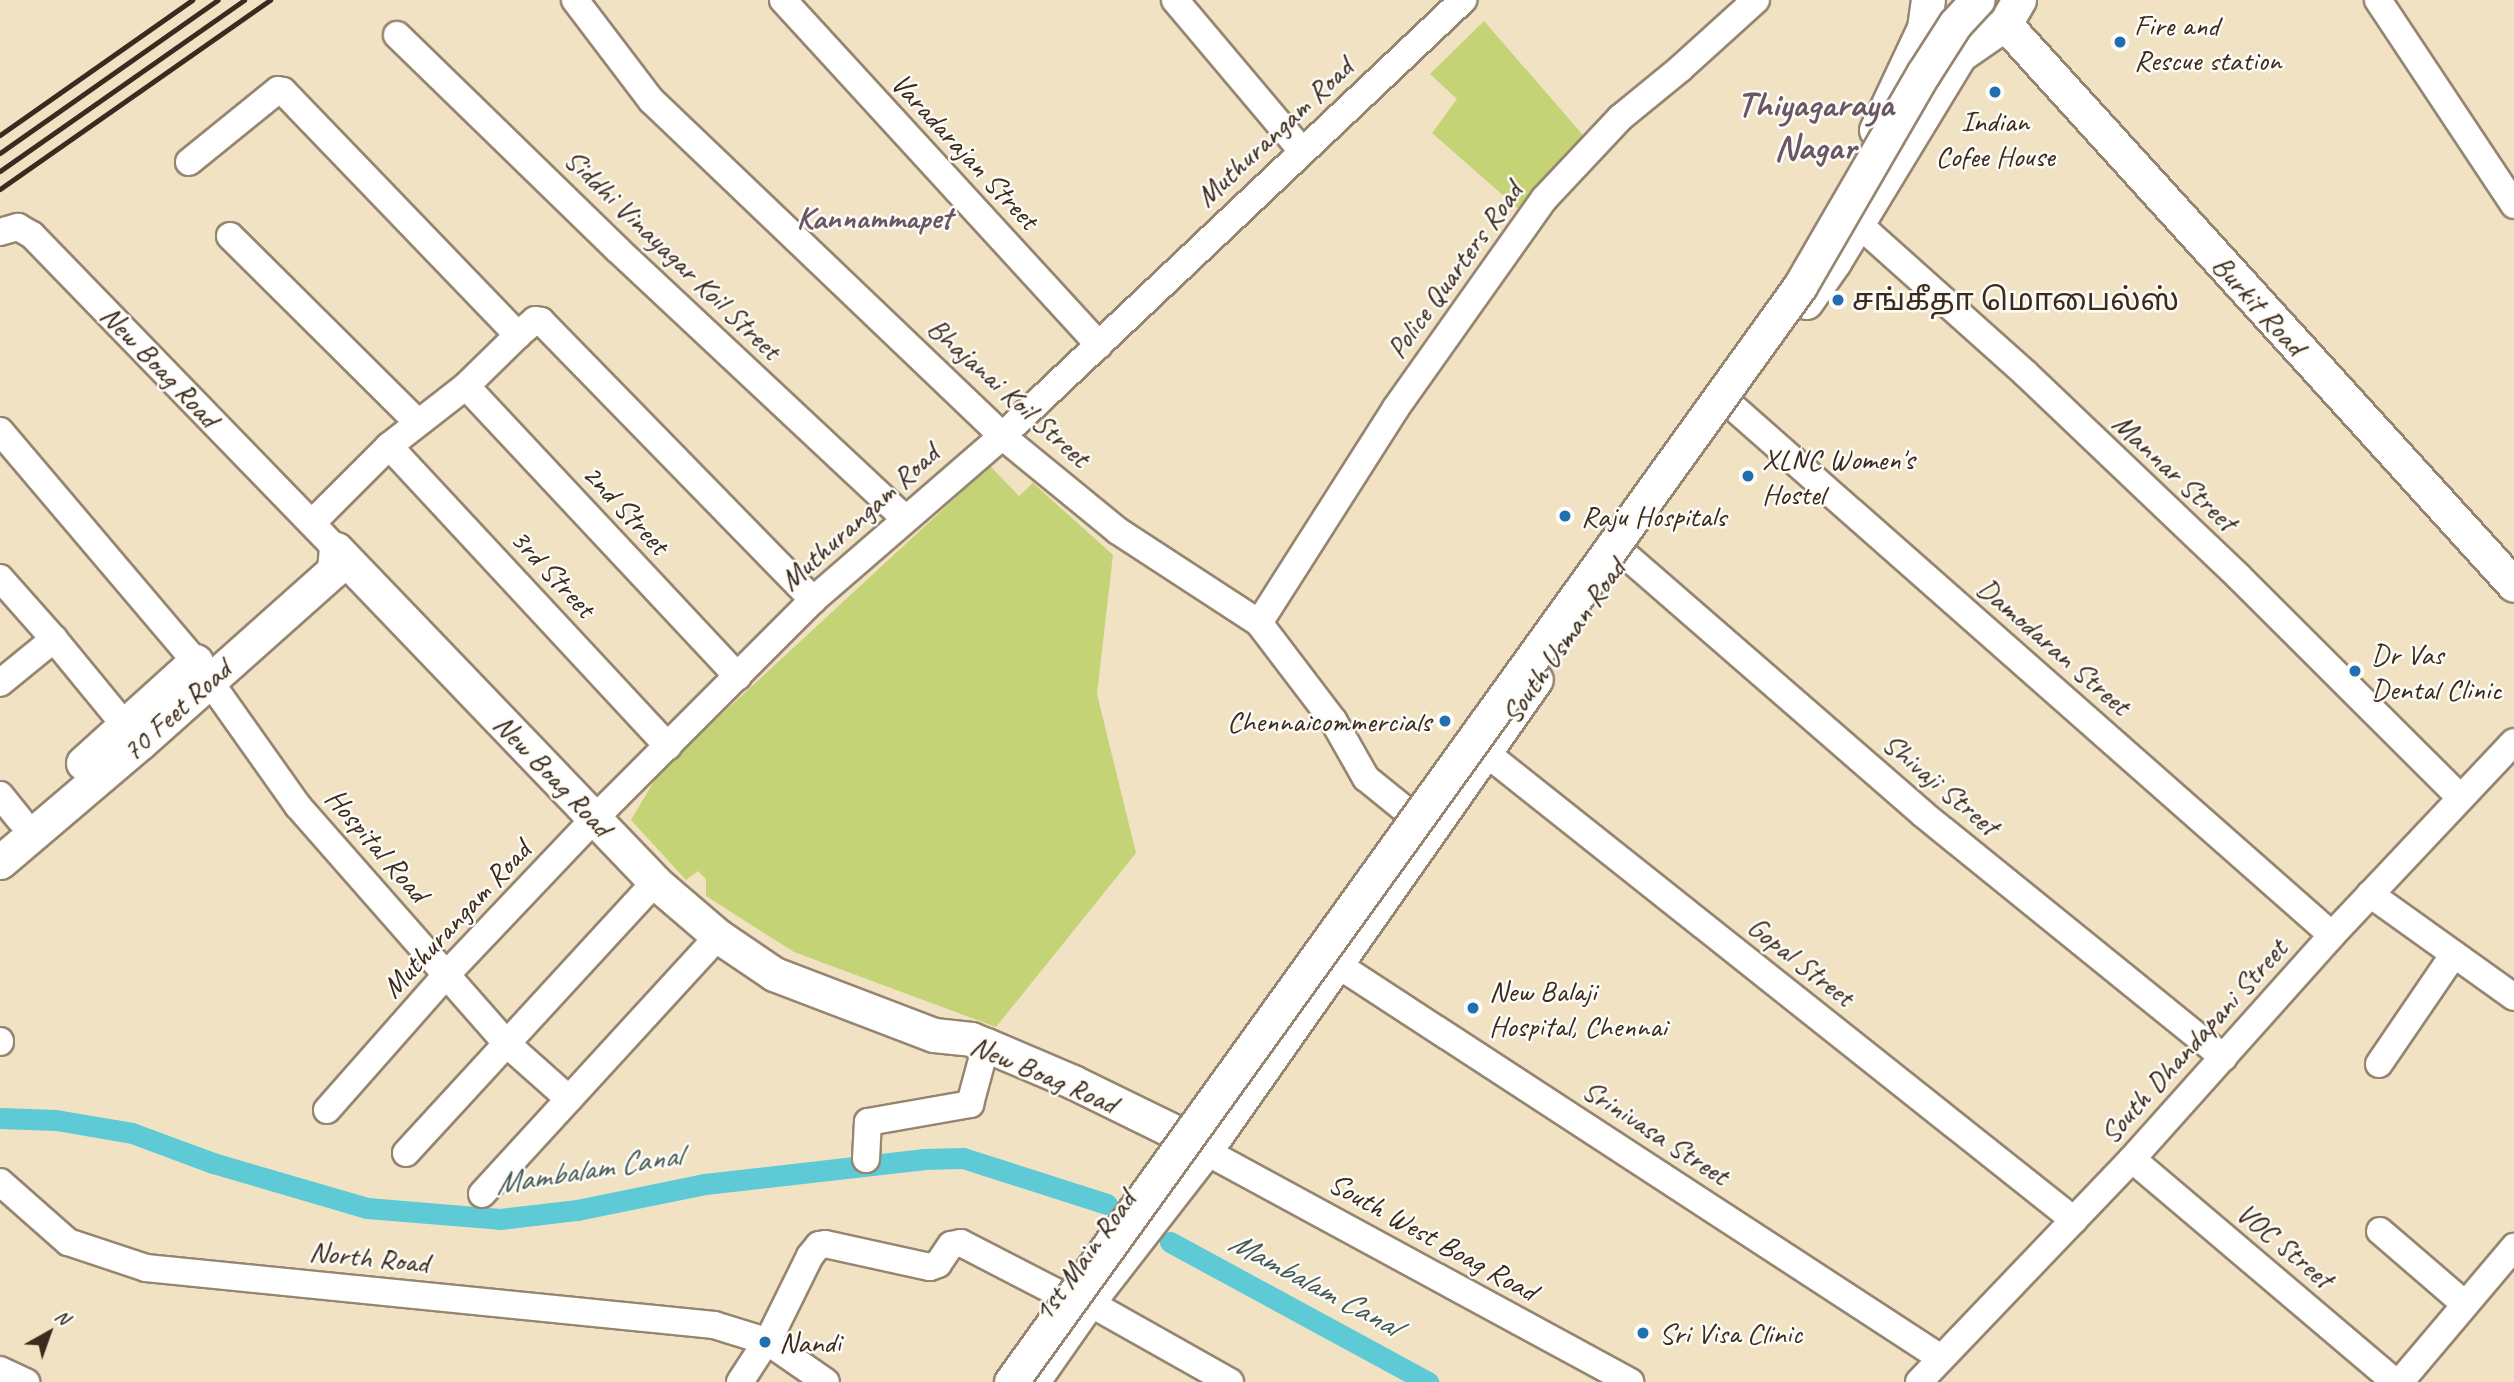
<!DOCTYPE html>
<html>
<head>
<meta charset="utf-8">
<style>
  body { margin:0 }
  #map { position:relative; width:2514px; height:1382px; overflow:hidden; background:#f1e2c4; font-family:Caveat,"Noto Sans Tamil",sans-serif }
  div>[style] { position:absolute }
  .green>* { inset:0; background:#c4d376 }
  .canal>* { height:21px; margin:-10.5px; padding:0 10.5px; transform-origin:10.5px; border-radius:10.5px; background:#5ecad6 }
  .roads { filter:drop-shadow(2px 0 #968671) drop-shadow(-2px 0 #968671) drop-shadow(0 2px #968671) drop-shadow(0 -2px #968671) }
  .minor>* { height:26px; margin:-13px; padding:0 13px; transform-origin:13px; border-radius:13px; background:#fff }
  .major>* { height:33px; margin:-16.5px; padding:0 16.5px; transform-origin:16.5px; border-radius:16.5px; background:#fff }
  .rail>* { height:5px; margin:-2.5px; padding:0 2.5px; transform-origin:2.5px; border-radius:2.5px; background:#3b2a1e }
  .bridges { filter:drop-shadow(2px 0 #968671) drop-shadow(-2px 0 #968671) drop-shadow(0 2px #968671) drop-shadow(0 -2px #968671) }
  .major-bridge>* { height:33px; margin:-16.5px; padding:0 16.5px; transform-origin:16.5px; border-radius:16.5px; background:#fff }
  .dots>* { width:19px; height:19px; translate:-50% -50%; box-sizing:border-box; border:4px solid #fdfcf7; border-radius:50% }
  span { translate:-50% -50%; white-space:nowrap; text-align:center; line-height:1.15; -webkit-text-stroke:5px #fdfcf7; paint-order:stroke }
  .poi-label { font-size:30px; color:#3b2a1e }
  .left { translate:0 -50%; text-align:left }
  .right { translate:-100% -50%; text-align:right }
  .street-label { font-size:30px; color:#3b2a1e }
  .neighbourhood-label { font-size:32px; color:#6a5664; font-weight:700 }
  .water-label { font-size:32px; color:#465a55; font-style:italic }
  .district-label { font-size:37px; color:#6a5664; font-weight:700 }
  .north { position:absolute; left:14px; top:1298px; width:70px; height:70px; -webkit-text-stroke:5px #fdfcf7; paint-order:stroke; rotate:40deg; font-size:19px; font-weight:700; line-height:28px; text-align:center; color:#3b2a1e }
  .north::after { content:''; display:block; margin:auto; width:24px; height:32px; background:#3b2a1e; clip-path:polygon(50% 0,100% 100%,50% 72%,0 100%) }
</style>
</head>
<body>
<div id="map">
  <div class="green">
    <div style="clip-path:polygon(1484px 21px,1589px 142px,1521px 211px,1432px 133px,1457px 99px,1430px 74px)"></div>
    <div style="clip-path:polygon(990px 466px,1019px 496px,1033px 483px,1113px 555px,1097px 694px,1136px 853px,996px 1027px,794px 952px,706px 896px,706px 879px,698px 871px,686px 880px,631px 820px,660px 771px)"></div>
  </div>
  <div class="canal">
    <div style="left:0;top:1118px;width:56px;rotate:2deg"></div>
    <div style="left:56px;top:1120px;width:77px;rotate:9.7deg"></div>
    <div style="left:132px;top:1133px;width:86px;rotate:20.3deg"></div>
    <div style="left:213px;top:1163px;width:160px;rotate:16.3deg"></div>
    <div style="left:367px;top:1208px;width:133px;rotate:4.7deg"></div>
    <div style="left:500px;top:1219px;width:78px;rotate:-6.7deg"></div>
    <div style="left:577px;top:1210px;width:131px;rotate:-11.5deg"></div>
    <div style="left:705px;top:1184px;width:219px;rotate:-6.5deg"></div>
    <div style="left:923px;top:1159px;width:40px;rotate:-1.4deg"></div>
    <div style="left:963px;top:1158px;width:151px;rotate:17.7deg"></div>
    <div style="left:1170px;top:1242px;width:294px;rotate:28.5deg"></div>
  </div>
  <div class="roads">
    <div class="minor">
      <div style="left:575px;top:0;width:126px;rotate:52.8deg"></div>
      <div style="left:651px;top:100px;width:486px;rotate:43.7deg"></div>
      <div style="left:1002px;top:436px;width:150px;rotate:39.3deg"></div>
      <div style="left:1118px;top:531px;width:168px;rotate:33.1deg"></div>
      <div style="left:1259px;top:623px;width:122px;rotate:52.7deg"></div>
      <div style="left:1333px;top:720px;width:67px;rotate:60.4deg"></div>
      <div style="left:1366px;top:778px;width:55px;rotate:39.1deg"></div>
      <div style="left:783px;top:0;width:468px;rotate:47.5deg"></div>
      <div style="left:1175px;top:0;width:197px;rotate:49.9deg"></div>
      <div style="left:2378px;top:0;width:246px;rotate:56.4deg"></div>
      <div style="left:397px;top:35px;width:307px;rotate:44.2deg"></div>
      <div style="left:617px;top:249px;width:393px;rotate:43.1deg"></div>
      <div style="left:189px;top:162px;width:114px;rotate:-39deg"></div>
      <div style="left:278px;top:90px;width:5px;rotate:11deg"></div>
      <div style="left:283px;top:91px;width:339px;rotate:46.1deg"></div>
      <div style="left:518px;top:335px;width:23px;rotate:-41deg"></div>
      <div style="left:535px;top:320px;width:6px;rotate:9deg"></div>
      <div style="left:541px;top:321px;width:390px;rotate:45.7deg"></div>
      <div style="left:1845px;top:212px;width:243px;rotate:41.8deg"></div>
      <div style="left:2026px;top:374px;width:293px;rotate:43.6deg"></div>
      <div style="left:2238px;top:576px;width:313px;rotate:44.9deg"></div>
      <div style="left:0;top:232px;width:19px;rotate:-16deg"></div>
      <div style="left:18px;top:227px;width:16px;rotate:30deg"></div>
      <div style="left:32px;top:235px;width:437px;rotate:45.9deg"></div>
      <div style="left:230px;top:236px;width:265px;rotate:44.8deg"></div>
      <div style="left:466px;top:386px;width:398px;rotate:46.9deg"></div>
      <div style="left:1733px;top:407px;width:798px;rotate:41.4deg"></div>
      <div style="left:0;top:431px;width:303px;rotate:49.7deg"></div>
      <div style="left:196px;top:662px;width:176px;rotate:54.7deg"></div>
      <div style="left:298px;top:806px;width:317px;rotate:48.7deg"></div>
      <div style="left:507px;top:1044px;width:83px;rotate:41.6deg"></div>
      <div style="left:389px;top:446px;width:410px;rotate:47.1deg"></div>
      <div style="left:313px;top:522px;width:107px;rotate:-45deg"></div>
      <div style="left:389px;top:446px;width:98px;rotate:-37.9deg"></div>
      <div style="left:466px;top:386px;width:73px;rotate:-44.4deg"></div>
      <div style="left:1623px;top:553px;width:398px;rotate:41deg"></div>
      <div style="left:1923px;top:814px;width:387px;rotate:39deg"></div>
      <div style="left:0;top:578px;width:81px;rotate:48.5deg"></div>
      <div style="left:54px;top:639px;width:131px;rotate:50.6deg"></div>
      <div style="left:1259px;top:623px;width:255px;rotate:-57.5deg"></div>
      <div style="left:1396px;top:408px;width:256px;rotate:-54.7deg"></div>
      <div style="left:1544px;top:199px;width:111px;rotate:-46.8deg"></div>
      <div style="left:1620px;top:118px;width:79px;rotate:-39.3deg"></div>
      <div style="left:1681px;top:68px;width:101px;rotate:-42.2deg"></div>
      <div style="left:0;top:683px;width:70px;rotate:-39.2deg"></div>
      <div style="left:1486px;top:753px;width:751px;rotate:38.46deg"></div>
      <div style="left:0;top:795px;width:32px;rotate:51deg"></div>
      <div style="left:2370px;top:894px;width:177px;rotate:35.6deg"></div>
      <div style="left:1335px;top:963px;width:723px;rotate:33.1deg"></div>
      <div style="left:0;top:1041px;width:1px;rotate:90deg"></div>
      <div style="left:2379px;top:1064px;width:133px;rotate:-55.7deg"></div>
      <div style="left:327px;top:1110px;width:180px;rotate:-48.6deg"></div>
      <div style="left:446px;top:975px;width:215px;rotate:-46.5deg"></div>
      <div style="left:594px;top:819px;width:310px;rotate:-45deg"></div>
      <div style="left:813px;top:600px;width:250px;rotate:-40.9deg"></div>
      <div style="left:1002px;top:436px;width:635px;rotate:-43.4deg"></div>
      <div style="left:1205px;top:1151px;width:484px;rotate:28.5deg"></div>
      <div style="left:406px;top:1153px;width:368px;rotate:-47.4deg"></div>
      <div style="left:866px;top:1159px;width:37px;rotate:-87deg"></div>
      <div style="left:868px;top:1122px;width:104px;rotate:-10deg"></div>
      <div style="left:970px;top:1104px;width:61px;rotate:-74.8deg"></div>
      <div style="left:2132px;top:1159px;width:345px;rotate:40.3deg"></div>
      <div style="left:0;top:1182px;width:91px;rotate:41.4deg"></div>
      <div style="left:68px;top:1242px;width:82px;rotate:18.4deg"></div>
      <div style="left:146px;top:1268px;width:571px;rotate:5.73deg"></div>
      <div style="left:714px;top:1325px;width:44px;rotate:17.2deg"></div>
      <div style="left:482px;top:1194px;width:350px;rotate:-47.5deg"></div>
      <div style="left:2380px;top:1231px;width:112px;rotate:40.7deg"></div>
      <div style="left:1088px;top:1302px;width:163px;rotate:29.4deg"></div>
      <div style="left:771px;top:1335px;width:88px;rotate:-63.7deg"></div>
      <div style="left:810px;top:1256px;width:14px;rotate:-51deg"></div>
      <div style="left:819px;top:1245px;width:6px;rotate:-9deg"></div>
      <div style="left:825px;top:1244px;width:107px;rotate:12.4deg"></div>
      <div style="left:930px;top:1267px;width:9px;rotate:-21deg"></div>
      <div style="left:938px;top:1264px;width:23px;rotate:-56deg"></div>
      <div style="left:951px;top:1245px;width:10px;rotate:-11deg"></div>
      <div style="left:961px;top:1243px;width:107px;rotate:27.3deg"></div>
      <div style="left:774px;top:1346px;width:63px;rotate:34.7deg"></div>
      <div style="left:0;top:1370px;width:29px;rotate:25deg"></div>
      <div style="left:740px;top:1382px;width:37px;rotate:-57deg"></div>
      <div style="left:1919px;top:1382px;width:308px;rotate:-46.3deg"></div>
      <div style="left:2132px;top:1159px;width:300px;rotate:-48.2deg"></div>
      <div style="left:2332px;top:935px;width:265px;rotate:-46.7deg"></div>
      <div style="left:2400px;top:1382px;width:177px;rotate:-49.8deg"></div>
    </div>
    <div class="major">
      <div style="left:2005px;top:24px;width:757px;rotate:47.78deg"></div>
      <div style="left:1876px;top:130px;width:113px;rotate:-64.8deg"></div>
      <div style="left:1924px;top:28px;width:28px;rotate:-82deg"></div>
      <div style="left:1806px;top:302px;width:49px;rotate:-55deg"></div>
      <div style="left:1834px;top:262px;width:242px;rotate:-58.7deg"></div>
      <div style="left:1960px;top:55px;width:55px;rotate:-34.6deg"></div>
      <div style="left:2005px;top:24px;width:28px;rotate:-60deg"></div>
      <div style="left:336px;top:549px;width:461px;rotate:46.2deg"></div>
      <div style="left:655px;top:882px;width:83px;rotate:40.6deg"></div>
      <div style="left:718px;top:936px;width:68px;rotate:34.2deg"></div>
      <div style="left:774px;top:974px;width:171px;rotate:20.9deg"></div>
      <div style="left:934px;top:1035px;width:37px;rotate:6deg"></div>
      <div style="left:971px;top:1039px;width:16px;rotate:22deg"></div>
      <div style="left:986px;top:1045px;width:95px;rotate:23deg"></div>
      <div style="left:1073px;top:1082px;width:114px;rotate:26.1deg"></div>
      <div style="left:1175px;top:1132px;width:36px;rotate:32deg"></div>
      <div style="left:83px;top:763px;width:152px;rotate:-42.1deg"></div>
      <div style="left:0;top:862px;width:184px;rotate:-40.4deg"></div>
      <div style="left:140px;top:743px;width:260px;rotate:-41.7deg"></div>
      <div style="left:334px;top:570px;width:21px;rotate:-85deg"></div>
      <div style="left:1032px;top:1382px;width:98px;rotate:-55deg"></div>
      <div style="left:1088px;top:1302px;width:191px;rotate:-52.2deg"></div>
      <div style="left:1205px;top:1151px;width:576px;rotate:-54.96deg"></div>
    </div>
  </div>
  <div class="rail">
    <div style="left:0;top:135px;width:235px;rotate:-35.1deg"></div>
    <div style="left:0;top:153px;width:266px;rotate:-35.1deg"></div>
    <div style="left:0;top:171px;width:298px;rotate:-35deg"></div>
    <div style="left:0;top:189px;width:330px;rotate:-35deg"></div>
  </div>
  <div class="bridges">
    <div class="major-bridge">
      <div style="left:1011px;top:1382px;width:1350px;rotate:-54.25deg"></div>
      <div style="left:1800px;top:286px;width:245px;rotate:-59.9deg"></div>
      <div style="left:1923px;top:74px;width:59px;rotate:-57.4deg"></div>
      <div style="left:1955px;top:24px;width:33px;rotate:-47deg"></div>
    </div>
  </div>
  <div class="dots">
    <div style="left:2120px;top:42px;background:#1f6fb2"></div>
    <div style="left:1995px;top:92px;background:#1f6fb2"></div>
    <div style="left:1838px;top:300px;background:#1f6fb2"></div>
    <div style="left:1748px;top:476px;background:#1f6fb2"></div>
    <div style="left:1565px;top:516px;background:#1f6fb2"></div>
    <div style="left:2355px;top:671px;background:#1f6fb2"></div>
    <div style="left:1445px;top:721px;background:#1f6fb2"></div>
    <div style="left:1473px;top:1008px;background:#1f6fb2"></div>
    <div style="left:1643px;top:1333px;background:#1f6fb2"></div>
    <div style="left:765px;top:1342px;background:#1f6fb2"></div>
  </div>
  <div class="poi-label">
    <span class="left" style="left:2134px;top:42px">Fire and<br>Rescue station</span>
    <span style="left:1995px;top:138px">Indian<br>Cofee House</span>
    <span class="left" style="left:1852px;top:300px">சங்கீதா மொபைல்ஸ்</span>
    <span class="left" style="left:1762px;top:476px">XLNC Women's<br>Hostel</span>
    <span class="left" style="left:1581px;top:516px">Raju Hospitals</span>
    <span class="left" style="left:2371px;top:671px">Dr Vas<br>Dental Clinic</span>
    <span class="right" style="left:1431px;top:721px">Chennaicommercials</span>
    <span class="left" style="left:1489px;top:1008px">New Balaji<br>Hospital, Chennai</span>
    <span class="left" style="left:1659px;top:1333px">Sri Visa Clinic</span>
    <span class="left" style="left:779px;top:1342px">Nandi</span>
  </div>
  <div class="street-label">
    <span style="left:1274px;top:132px;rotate:-43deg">Muthurangam Road</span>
    <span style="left:965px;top:151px;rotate:47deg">Varadarajan Street</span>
    <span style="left:673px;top:254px;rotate:44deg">Siddhi Vinayagar Koil Street</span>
    <span style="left:1454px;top:270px;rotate:-54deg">Police Quarters Road</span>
    <span style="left:2259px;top:305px;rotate:48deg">Burkit Road</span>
    <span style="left:160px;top:366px;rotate:46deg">New Boag Road</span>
    <span style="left:1009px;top:392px;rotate:42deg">Bhajanai Koil Street</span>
    <span style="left:2175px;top:472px;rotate:43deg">Mannar Street</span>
    <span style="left:626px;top:509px;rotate:47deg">2nd Street</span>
    <span style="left:859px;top:517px;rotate:-42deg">Muthurangam Road</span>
    <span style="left:553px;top:573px;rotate:47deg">3rd Street</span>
    <span style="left:1563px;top:641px;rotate:-55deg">South Usman Road</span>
    <span style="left:2054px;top:646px;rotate:41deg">Damodaran Street</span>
    <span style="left:176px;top:710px;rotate:-42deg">70 Feet Road</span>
    <span style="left:553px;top:775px;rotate:46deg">New Boag Road</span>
    <span style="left:1941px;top:784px;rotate:40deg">Shivaji Street</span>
    <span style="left:377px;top:845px;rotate:49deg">Hospital Road</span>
    <span style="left:456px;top:919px;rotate:-47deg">Muthurangam Road</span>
    <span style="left:1801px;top:961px;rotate:38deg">Gopal Street</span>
    <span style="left:2193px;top:1041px;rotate:-48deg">South Dhandapani Street</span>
    <span style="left:1044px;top:1074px;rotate:23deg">New Boag Road</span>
    <span style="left:1656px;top:1132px;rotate:33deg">Srinivasa Street</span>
    <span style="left:1433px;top:1237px;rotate:29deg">South West Boag Road</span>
    <span style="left:2285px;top:1245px;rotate:40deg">VOC Street</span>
    <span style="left:1084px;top:1256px;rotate:-54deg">1st Main Road</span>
    <span style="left:369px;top:1257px;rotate:6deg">North Road</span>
  </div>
  <div class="neighbourhood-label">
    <span style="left:874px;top:218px">Kannammapet</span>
  </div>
  <div class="water-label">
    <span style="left:588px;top:1170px;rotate:-9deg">Mambalam Canal</span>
    <span style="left:1314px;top:1284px;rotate:28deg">Mambalam Canal</span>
  </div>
  <div class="district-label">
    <span style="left:1815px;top:126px">Thiyagaraya<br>Nagar</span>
  </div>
  <div class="north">N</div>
</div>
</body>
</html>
